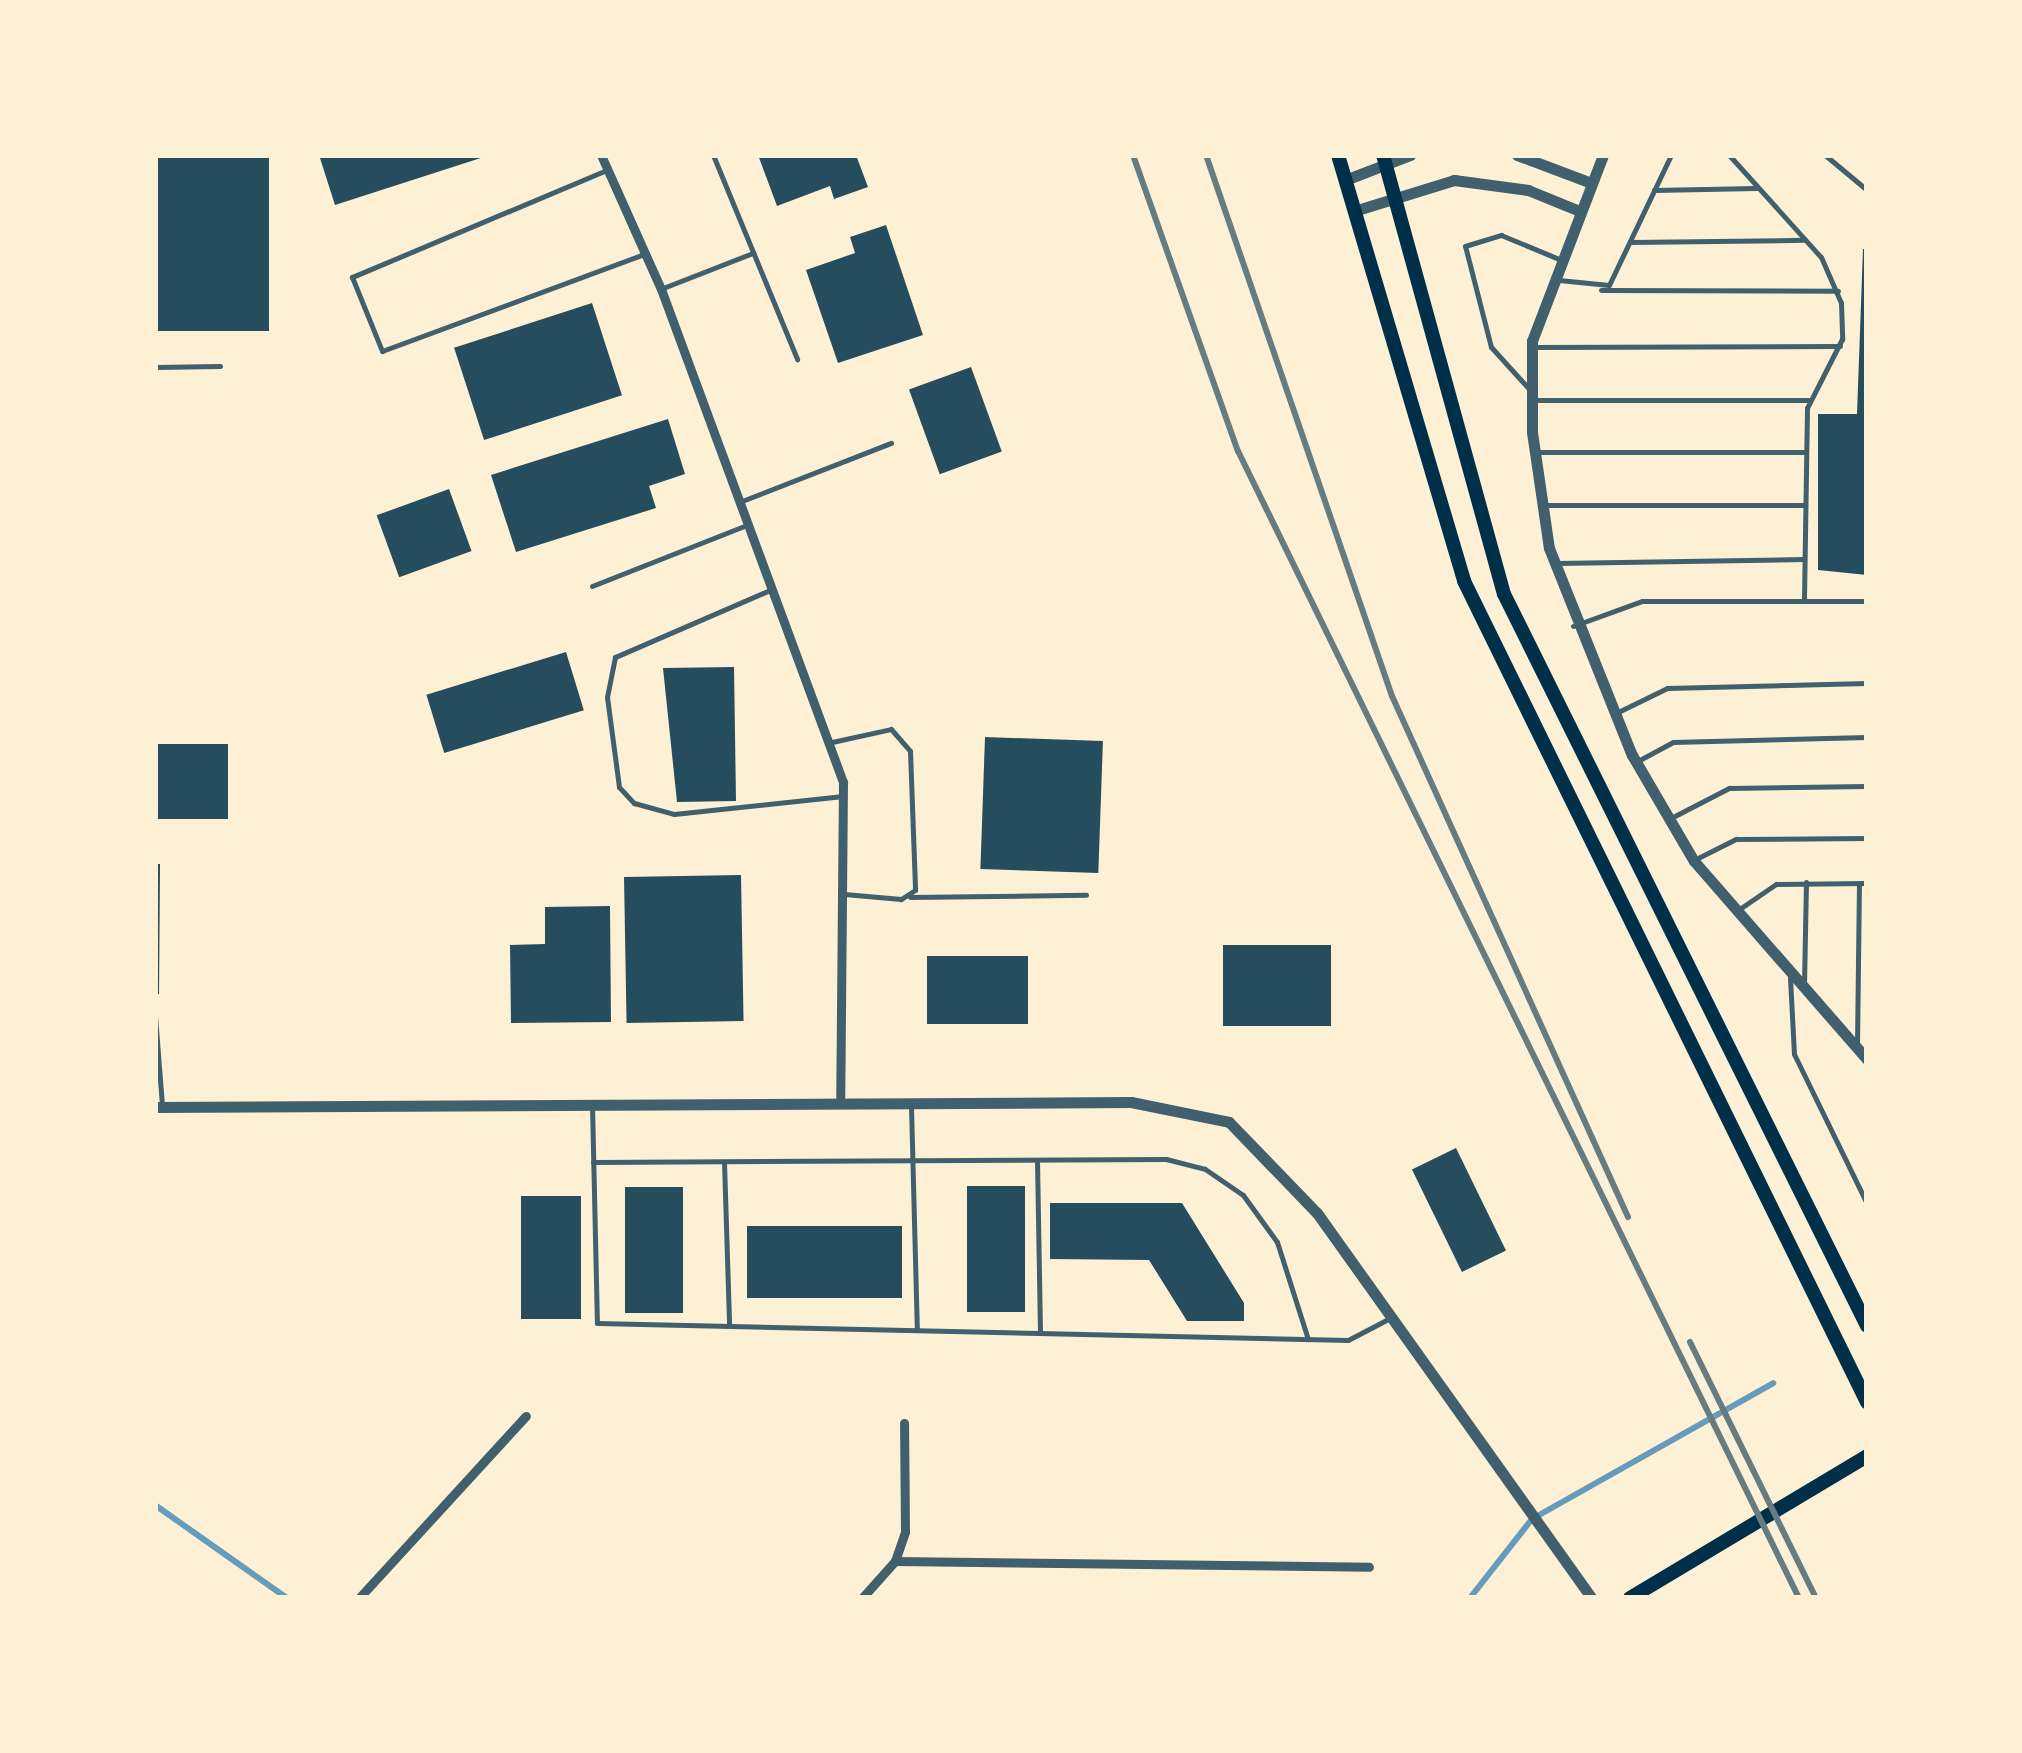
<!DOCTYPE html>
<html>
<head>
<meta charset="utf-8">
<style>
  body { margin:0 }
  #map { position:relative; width:2022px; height:1753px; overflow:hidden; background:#fdf0d5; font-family:"Asap Condensed",sans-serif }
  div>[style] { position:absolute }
  .stream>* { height:6px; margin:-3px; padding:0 3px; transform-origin:3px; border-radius:3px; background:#669bbc }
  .building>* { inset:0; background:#264d5e; transform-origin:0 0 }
  .service>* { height:5px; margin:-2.5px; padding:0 2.5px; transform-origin:2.5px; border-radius:2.5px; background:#3f606c }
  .minor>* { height:9px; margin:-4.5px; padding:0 4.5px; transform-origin:4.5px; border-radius:4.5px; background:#3f606c }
  .tertiary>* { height:11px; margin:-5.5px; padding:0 5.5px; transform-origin:5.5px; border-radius:5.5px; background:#3f606c }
  .secondary>* { height:14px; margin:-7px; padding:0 7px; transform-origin:7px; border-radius:7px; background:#003049 }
  .rail>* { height:6px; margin:-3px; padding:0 3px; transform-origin:3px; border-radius:3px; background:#657d81 }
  span { translate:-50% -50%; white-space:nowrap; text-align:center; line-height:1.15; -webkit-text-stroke:8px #fdf0d5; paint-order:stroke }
  .frame { position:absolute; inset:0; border:158px solid #fdf0d5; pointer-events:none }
</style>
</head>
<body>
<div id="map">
  <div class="stream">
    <div style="left:155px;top:1505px;width:161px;rotate:35.2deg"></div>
    <div style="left:1470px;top:1598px;width:100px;rotate:-51.9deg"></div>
    <div style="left:1532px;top:1519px;width:277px;rotate:-29.4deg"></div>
  </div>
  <div class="building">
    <div style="left:155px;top:155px;width:114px;height:176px"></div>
    <div style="clip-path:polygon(319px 155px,487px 155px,487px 156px,335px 205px)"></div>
    <div style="clip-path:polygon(758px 155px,856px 155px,868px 187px,834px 199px,830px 186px,777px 206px)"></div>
    <div style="clip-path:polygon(886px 225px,923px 335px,838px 363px,806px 270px,855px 253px,850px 237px)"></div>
    <div style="clip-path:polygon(1863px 249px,1867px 249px,1867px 575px,1818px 570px,1818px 414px,1857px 414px)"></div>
    <div style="left:592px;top:303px;width:97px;height:145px;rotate:72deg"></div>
    <div style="left:971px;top:367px;width:90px;height:66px;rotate:70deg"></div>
    <div style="clip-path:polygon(668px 419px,685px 474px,649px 486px,656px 508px,516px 552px,491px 475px)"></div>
    <div style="left:449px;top:489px;width:66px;height:77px;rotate:70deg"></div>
    <div style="left:566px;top:652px;width:61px;height:146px;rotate:73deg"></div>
    <div style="clip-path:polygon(734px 667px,736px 801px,677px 802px,663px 668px)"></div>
    <div style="left:985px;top:737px;width:118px;height:132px;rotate:2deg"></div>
    <div style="left:155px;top:744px;width:73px;height:75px"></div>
    <div style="clip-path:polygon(155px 864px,160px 864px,159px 994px,155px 994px)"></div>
    <div style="left:741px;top:875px;width:146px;height:117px;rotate:89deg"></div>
    <div style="clip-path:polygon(610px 906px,611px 1022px,511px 1023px,510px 945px,545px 944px,545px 907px)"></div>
    <div style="left:1331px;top:945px;width:81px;height:108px;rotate:90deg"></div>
    <div style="left:927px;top:956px;width:101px;height:68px"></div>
    <div style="left:1456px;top:1148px;width:114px;height:49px;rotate:64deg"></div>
    <div style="left:967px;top:1186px;width:58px;height:126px"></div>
    <div style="left:625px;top:1187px;width:58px;height:126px"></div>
    <div style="left:521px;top:1196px;width:60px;height:123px"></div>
    <div style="clip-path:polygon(1050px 1203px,1182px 1203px,1244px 1303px,1244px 1321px,1187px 1321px,1149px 1260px,1050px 1259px)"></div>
    <div style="left:902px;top:1226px;width:72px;height:155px;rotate:90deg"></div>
  </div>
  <div class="service">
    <div style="left:713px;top:155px;width:221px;rotate:67.6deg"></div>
    <div style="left:1729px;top:155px;width:137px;rotate:48deg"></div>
    <div style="left:1821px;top:257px;width:50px;rotate:66.5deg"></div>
    <div style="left:1841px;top:303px;width:36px;rotate:88deg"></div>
    <div style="left:1842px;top:339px;width:77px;rotate:116.9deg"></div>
    <div style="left:1807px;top:408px;width:193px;rotate:90.9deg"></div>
    <div style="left:1825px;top:155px;width:55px;rotate:39.8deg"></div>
    <div style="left:609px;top:169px;width:279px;rotate:157.2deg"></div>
    <div style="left:352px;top:277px;width:80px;rotate:67.9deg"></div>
    <div style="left:382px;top:351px;width:279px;rotate:-20.3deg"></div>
    <div style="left:1654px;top:190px;width:102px;rotate:-1.1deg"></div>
    <div style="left:1630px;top:242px;width:175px;rotate:-0.7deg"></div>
    <div style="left:1559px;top:280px;width:50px;rotate:5.7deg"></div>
    <div style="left:1609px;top:285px;width:144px;rotate:-64.5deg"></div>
    <div style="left:663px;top:288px;width:97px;rotate:-21.3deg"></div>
    <div style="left:1601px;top:290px;width:237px;rotate:0.2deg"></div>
    <div style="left:1533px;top:347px;width:307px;rotate:-0.2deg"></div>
    <div style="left:155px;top:367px;width:65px;rotate:-0.9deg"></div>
    <div style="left:1530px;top:390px;width:58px;rotate:-132.2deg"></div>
    <div style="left:1491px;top:347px;width:104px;rotate:-104.4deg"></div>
    <div style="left:1465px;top:246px;width:38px;rotate:-17deg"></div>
    <div style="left:1501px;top:235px;width:63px;rotate:22.5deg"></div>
    <div style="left:1535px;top:400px;width:273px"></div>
    <div style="left:1535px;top:452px;width:271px"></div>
    <div style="left:742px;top:501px;width:160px;rotate:-21.3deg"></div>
    <div style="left:1546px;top:505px;width:259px"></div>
    <div style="left:1557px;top:563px;width:247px;rotate:-0.9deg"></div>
    <div style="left:592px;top:586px;width:167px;rotate:-21.5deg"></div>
    <div style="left:770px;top:590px;width:169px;rotate:156.6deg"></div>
    <div style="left:615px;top:657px;width:41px;rotate:101.3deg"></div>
    <div style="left:607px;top:697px;width:91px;rotate:82.4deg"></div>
    <div style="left:619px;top:787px;width:22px;rotate:47deg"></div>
    <div style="left:634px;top:803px;width:41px;rotate:15.4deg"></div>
    <div style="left:674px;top:814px;width:170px;rotate:-6.1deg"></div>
    <div style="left:1573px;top:626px;width:73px;rotate:-19.9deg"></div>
    <div style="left:1642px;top:601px;width:225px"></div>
    <div style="left:1616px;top:713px;width:57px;rotate:-26.1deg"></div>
    <div style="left:1667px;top:688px;width:200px;rotate:-1.4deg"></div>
    <div style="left:832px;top:742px;width:60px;rotate:-12.4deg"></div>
    <div style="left:891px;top:729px;width:29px;rotate:49deg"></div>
    <div style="left:910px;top:751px;width:139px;rotate:87.9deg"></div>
    <div style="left:915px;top:890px;width:17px;rotate:147deg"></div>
    <div style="left:901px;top:899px;width:57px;rotate:-175deg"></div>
    <div style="left:1636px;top:762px;width:42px;rotate:-28.4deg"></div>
    <div style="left:1673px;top:742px;width:194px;rotate:-1.5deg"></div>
    <div style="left:1669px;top:819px;width:68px;rotate:-27.3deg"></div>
    <div style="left:1729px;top:788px;width:138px;rotate:-0.8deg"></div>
    <div style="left:1696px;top:859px;width:45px;rotate:-26.6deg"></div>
    <div style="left:1736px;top:839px;width:131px;rotate:-0.4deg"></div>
    <div style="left:910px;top:897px;width:176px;rotate:-0.7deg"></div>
    <div style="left:1738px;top:910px;width:46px;rotate:-34.4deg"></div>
    <div style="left:1776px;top:884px;width:91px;rotate:-0.6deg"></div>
    <div style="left:1790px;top:978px;width:76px;rotate:87deg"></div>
    <div style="left:1794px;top:1054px;width:167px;rotate:64deg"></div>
    <div style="left:1804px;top:985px;width:103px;rotate:-88.9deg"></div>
    <div style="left:155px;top:1016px;width:88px;rotate:85.5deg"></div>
    <div style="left:1857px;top:1045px;width:162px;rotate:-89.3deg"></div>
    <div style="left:592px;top:1105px;width:218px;rotate:88.7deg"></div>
    <div style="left:597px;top:1323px;width:751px;rotate:1.3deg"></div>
    <div style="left:1348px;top:1340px;width:47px;rotate:-27.6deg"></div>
    <div style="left:911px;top:1106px;width:222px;rotate:88.5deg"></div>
    <div style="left:1037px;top:1160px;width:171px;rotate:89deg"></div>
    <div style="left:593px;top:1162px;width:573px;rotate:-0.3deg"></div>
    <div style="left:1166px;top:1159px;width:40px;rotate:14.4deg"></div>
    <div style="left:1205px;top:1169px;width:46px;rotate:34.4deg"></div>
    <div style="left:1243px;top:1195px;width:58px;rotate:54.1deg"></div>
    <div style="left:1277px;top:1242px;width:102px;rotate:72.3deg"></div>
    <div style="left:724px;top:1162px;width:161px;rotate:88.2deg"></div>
  </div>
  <div class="minor">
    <div style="left:601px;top:155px;width:147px;rotate:65.9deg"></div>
    <div style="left:661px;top:289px;width:526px;rotate:69.74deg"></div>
    <div style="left:843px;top:782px;width:320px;rotate:90.5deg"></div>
    <div style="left:895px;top:1561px;width:474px;rotate:0.7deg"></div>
    <div style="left:359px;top:1598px;width:247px;rotate:-47.5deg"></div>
    <div style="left:862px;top:1598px;width:50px;rotate:-48.3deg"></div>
    <div style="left:895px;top:1561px;width:31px;rotate:-71deg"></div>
    <div style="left:905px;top:1532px;width:109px;rotate:-90.5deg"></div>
  </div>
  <div class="tertiary">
    <div style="left:1517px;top:155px;width:77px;rotate:20.6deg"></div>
    <div style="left:1603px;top:155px;width:199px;rotate:110.9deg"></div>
    <div style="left:1532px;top:341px;width:91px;rotate:90deg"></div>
    <div style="left:1532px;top:432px;width:117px;rotate:81.7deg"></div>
    <div style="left:1549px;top:548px;width:223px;rotate:68.2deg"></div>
    <div style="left:1632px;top:755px;width:123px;rotate:59.7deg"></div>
    <div style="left:1694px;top:861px;width:263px;rotate:48.9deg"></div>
    <div style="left:1345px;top:180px;width:70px;rotate:-21deg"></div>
    <div style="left:1354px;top:211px;width:105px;rotate:-17.2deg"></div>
    <div style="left:1454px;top:180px;width:75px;rotate:7.7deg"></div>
    <div style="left:1528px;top:190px;width:53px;rotate:22.2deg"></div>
    <div style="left:155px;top:1107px;width:976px;rotate:-0.29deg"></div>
    <div style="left:1131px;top:1102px;width:100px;rotate:11.5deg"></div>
    <div style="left:1229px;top:1122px;width:127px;rotate:46deg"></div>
    <div style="left:1317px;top:1213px;width:473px;rotate:54.5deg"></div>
  </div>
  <div class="secondary">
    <div style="left:1338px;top:155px;width:444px;rotate:73.5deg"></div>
    <div style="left:1464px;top:581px;width:915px;rotate:63.86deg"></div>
    <div style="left:1383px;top:155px;width:455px;rotate:74.6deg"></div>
    <div style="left:1504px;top:594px;width:817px;rotate:63.62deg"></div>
    <div style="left:1630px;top:1598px;width:276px;rotate:-30.9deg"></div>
  </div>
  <div class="rail">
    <div style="left:1133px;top:155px;width:314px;rotate:70.5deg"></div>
    <div style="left:1238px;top:451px;width:1277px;rotate:63.94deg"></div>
    <div style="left:1206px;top:155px;width:572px;rotate:71.03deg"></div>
    <div style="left:1392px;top:696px;width:572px;rotate:65.63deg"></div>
    <div style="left:1690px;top:1342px;width:285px;rotate:63.8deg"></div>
  </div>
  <div class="frame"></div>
</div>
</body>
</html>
